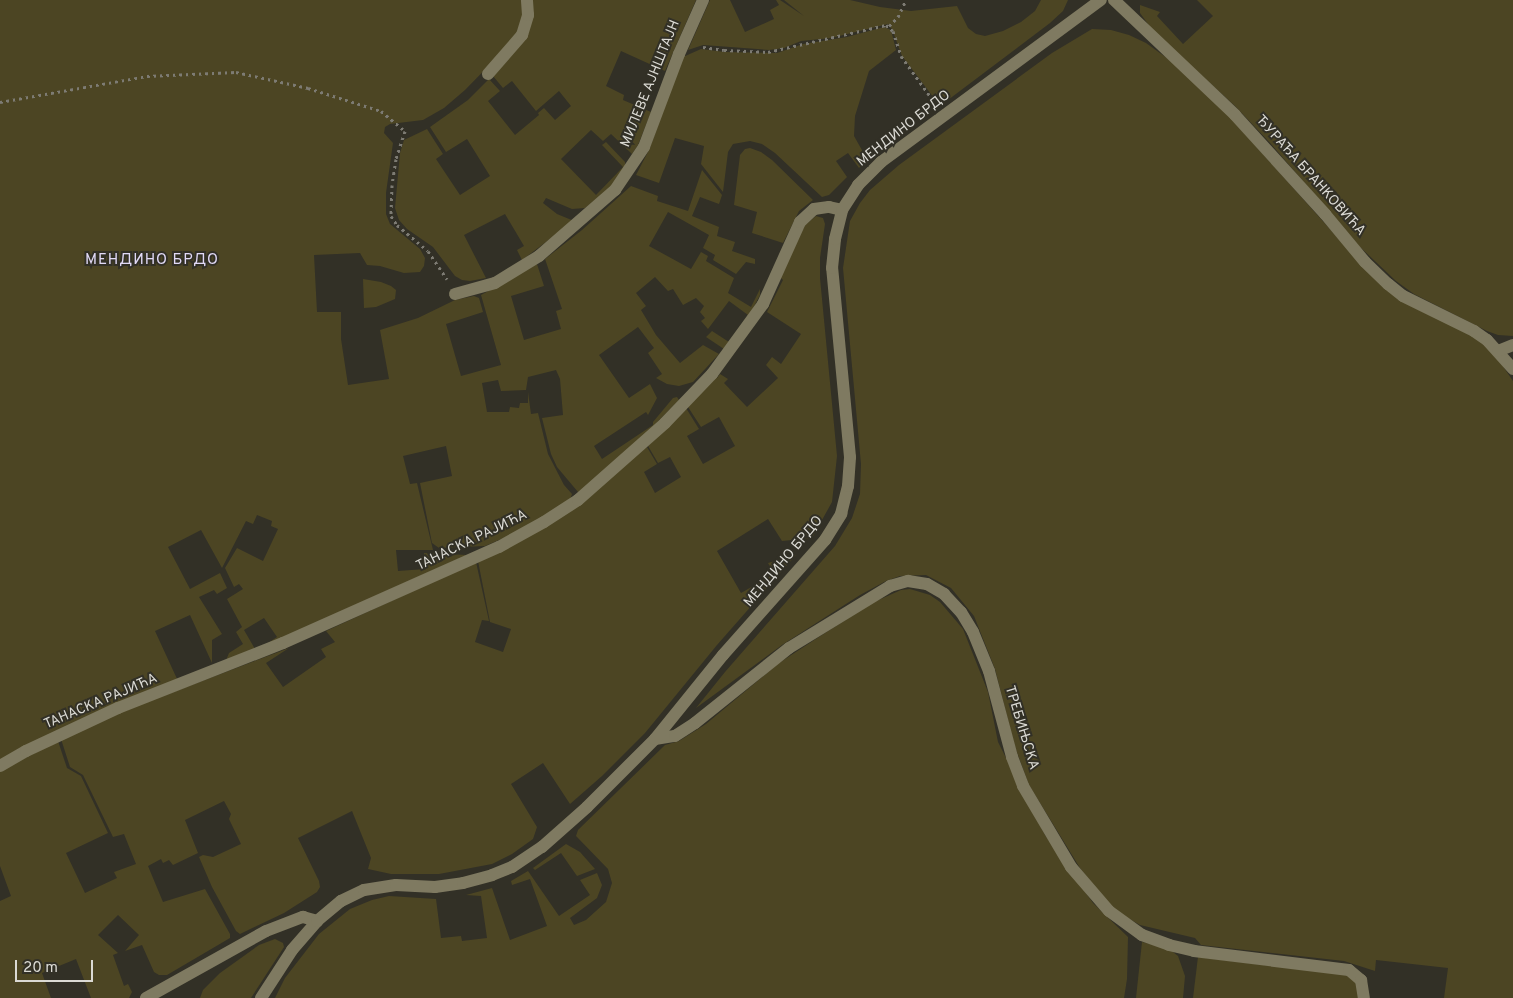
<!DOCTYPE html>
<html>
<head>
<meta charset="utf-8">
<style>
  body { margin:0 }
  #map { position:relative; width:1513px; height:998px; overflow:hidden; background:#323026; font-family:Overpass,sans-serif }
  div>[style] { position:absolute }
  .green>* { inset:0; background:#4c4523 }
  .path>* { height:3px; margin-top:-1.5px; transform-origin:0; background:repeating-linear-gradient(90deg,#7d7b73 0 2.5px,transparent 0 6.5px) }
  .minor>* { height:12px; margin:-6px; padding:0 6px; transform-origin:6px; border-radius:6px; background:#7f7a61 }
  span { translate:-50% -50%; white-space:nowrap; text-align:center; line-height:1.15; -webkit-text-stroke:4px #323026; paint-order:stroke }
  .street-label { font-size:14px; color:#dbdad4 }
  .neighbourhood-label { font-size:15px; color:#e1d9f6; letter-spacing:1px }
  .scale { position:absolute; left:15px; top:960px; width:78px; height:22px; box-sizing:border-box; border:2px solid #dbdad4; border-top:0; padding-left:6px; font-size:15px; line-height:18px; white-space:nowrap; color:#dbdad4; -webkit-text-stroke:4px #323026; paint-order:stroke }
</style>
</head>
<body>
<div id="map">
  <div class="green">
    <div style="clip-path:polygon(0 0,522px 0,522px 18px,514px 40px,465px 90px,444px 108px,423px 120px,390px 124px,385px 127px,384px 133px,393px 143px,386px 193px,386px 214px,390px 224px,420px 249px,425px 258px,424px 266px,420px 272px,404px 273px,380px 266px,367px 265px,360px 253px,314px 255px,317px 312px,341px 312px,341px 339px,348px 385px,389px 379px,380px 330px,418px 318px,455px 300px,474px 296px,479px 298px,483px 312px,446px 324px,461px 376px,501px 365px,481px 295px,537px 264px,544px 286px,511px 296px,524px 340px,561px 329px,556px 311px,562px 309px,545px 259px,582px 230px,631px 186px,658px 196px,657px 201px,688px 211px,702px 170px,722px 195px,719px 204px,700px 197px,692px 216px,719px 227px,717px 236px,735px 242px,732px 251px,755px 259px,755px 264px,746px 262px,736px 274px,713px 260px,715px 255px,703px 248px,709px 235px,668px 212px,649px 246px,691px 269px,701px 252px,708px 256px,706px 261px,734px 278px,728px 293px,751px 307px,760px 289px,760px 295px,750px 314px,724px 349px,706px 337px,712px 331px,729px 342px,748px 315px,729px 301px,708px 329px,701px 321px,705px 318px,700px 312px,704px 306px,696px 298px,683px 305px,673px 289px,668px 291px,655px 277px,636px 293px,646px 306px,641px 310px,656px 335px,680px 363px,703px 345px,719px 354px,693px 382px,679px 386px,667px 384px,656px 378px,662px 374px,648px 353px,654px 348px,638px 327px,599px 355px,629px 398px,650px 384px,657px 398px,648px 415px,646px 412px,594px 446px,602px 459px,653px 425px,653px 422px,673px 398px,677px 397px,679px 400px,630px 450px,581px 492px,578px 492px,557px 467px,551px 454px,542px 418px,563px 415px,560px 379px,556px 370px,528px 377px,526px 390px,501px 391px,498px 380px,482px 383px,487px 412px,509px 412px,510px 407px,519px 408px,520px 403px,528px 403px,528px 392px,531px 414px,538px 413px,548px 454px,564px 485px,572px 494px,569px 503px,527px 528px,485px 546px,439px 548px,432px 543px,420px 483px,452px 476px,446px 446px,403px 456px,410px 484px,417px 483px,433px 550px,396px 550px,398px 571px,425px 569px,424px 553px,467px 555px,262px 647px,277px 637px,264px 618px,244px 630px,255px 649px,225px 663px,229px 653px,243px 644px,236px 632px,242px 627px,227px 599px,243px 589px,239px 584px,234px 587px,225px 568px,237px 548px,263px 561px,278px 529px,271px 526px,272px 521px,257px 515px,253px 524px,246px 521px,222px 568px,201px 530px,168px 547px,190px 589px,220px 573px,227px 588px,217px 594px,214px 590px,199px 597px,222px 634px,212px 640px,212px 663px,190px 615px,155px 631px,178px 681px,104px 710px,25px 747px,0 762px)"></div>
    <div style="clip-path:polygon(531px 0,696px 0,665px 71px,621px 51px,606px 86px,624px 95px,623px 100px,651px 112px,638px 145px,632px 154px,611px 134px,603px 141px,591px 130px,561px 159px,596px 195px,623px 167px,602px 145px,606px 142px,625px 162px,625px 167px,609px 189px,585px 208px,572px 209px,546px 198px,543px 203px,557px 214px,574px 221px,522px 260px,517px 250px,524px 246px,505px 214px,464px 235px,486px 278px,470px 281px,462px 280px,455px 276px,433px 247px,407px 229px,399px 220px,395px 208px,400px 153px,404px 140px,427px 129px,443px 154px,436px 159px,460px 195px,490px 176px,467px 139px,446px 152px,430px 127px,468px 100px,489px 79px,500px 91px,488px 101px,515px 135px,539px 115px,538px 113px,544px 108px,555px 120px,571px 106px,559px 91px,536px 111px,512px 81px,503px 88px,493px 76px,507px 61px)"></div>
    <div style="clip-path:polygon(710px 0,730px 0,745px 32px,774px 19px,770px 10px,779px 5px,776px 0,780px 0,804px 16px,784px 0,850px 0,880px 7px,911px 11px,957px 6px,968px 28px,976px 34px,985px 36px,1003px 31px,1021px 22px,1035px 11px,1041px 0,1068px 0,1063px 11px,1050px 23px,940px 106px,902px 56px,892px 29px,888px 24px,831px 38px,801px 41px,784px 48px,769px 50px,703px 45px,688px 50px)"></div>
    <div style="clip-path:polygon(1197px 0,1513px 0,1513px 336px,1498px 335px,1487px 331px,1414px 294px,1396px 281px,1359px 246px,1271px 144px,1235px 106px,1153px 31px,1140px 13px,1140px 5px,1160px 12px,1157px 16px,1183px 44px,1213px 16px)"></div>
    <div style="clip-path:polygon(884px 27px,891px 30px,896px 50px,869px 71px,855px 116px,854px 136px,867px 159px,859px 168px,848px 153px,836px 161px,847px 177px,829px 195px,822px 197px,775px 153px,762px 144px,750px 141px,733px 144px,728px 152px,723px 192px,701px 164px,704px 146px,675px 138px,659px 183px,636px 175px,649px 150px,683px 57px,701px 49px,725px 52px,777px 53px,803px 44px,847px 37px)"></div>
    <div style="clip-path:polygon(1092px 29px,1111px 30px,1129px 35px,1146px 43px,1171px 61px,1227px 114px,1371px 275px,1483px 343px,1496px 356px,1513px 381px,1513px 998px,1444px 998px,1448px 968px,1376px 960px,1375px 971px,1344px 961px,1201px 945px,1195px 938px,1140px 925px,1121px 914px,1105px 900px,1080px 868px,1029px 785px,1015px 747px,995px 669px,974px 616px,951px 588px,926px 575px,900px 576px,886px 581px,860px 595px,782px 645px,696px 708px,725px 672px,835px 546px,852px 518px,860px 494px,861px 464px,843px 268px,850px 221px,860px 203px,870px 190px,899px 165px,1052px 53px)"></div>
    <div style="clip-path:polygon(750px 148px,761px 152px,772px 160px,813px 200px,799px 211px,783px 243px,752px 233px,757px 212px,734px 205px,740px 155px,745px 149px)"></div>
    <div style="clip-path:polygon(816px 216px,823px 218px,825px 224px,820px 258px,820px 278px,837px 456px,832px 502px,812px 538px,782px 541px,768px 519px,717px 551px,741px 593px,774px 574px,768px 563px,796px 555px,717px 645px,645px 733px,602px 776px,570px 804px,543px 763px,511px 784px,537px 827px,533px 839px,512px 854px,492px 864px,439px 874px,391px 874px,368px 869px,371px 858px,352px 811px,298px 838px,319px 881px,320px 887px,317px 892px,284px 913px,240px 934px,236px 931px,212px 887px,199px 857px,203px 855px,213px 857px,241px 844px,229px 819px,231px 814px,224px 801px,185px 820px,198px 853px,173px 865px,169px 860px,163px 863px,161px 859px,148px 866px,163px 902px,205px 889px,230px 934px,230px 938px,167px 975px,159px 975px,154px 972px,142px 945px,125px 951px,139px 935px,118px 915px,98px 935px,118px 953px,113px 955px,124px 986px,128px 984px,132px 992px,129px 998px,91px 998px,76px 959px,42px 973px,51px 998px,0 998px,0 901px,11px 896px,0 866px,0 771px,58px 741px,67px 768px,81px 776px,108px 833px,66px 853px,85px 893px,117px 878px,114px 872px,136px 864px,124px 834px,113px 837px,83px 775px,70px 767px,61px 739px,126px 710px,289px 648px,266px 663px,283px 687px,326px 657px,321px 649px,335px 642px,326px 631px,476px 562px,489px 621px,482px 620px,475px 642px,503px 652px,511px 629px,490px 622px,478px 561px,647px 447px,657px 464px,644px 472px,655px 493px,681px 477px,670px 457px,658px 463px,648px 446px,686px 408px,699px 429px,687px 436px,703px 464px,735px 446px,719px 417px,701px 427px,688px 407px,715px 376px,717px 378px,720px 374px,728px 379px,724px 383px,747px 407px,778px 378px,766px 365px,772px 357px,781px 364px,801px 334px,767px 312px,783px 280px,780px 277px,805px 225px)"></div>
    <div style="clip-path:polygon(363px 279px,381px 282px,391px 286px,396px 290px,395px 299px,376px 307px,364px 308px)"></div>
    <div style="clip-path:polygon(910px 589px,930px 595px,940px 602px,963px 629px,988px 692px,998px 742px,1045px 835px,1093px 903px,1128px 937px,1127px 979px,1124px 998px,275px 998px,285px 978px,319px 934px,350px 909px,372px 900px,389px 896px,436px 899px,441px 938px,461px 936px,462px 941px,487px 938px,481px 896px,466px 895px,492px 888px,510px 940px,547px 926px,530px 879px,512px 885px,511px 881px,528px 871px,559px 916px,590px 895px,580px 880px,597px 873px,602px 885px,597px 898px,570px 918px,574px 925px,586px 920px,606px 902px,612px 883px,608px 869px,576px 836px,578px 830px,665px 745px,679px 741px,706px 724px,779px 663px,825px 633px,874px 602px,901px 590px)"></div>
    <div style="clip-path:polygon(566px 844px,580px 852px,595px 869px,577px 876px,561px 853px,535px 870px,533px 868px)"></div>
    <div style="clip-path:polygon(275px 939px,283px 943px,284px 947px,251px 998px,200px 998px,203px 990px,220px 973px,259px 945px)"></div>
    <div style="clip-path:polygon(1142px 942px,1168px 948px,1178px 956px,1185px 976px,1183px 998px,1136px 998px)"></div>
    <div style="clip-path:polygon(1198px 957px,1348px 975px,1354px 980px,1358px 988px,1358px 998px,1193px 998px)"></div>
  </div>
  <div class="path">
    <div style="left:889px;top:26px;width:13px;rotate:-45deg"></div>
    <div style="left:898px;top:17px;width:19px;rotate:-65deg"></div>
    <div style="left:703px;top:47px;width:21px;rotate:8deg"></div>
    <div style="left:724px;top:50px;width:44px;rotate:2.6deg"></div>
    <div style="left:768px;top:52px;width:121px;rotate:-12.9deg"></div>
    <div style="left:886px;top:25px;width:9px;rotate:41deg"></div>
    <div style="left:893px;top:31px;width:26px;rotate:72deg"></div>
    <div style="left:901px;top:56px;width:53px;rotate:54.2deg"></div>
    <div style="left:0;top:102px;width:149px;rotate:-10deg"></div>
    <div style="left:147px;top:76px;width:89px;rotate:-2.6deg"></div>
    <div style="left:236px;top:72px;width:74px;rotate:12.5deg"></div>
    <div style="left:308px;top:88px;width:77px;rotate:17.5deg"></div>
    <div style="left:381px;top:111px;width:31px;rotate:40deg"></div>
    <div style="left:405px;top:131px;width:29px;rotate:108deg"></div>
    <div style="left:396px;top:159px;width:26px;rotate:99deg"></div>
    <div style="left:392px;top:185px;width:31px;rotate:92deg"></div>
    <div style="left:391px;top:216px;width:11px;rotate:56deg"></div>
    <div style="left:397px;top:225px;width:40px;rotate:40deg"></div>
    <div style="left:428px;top:251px;width:34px;rotate:56deg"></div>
  </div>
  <div class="minor">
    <div style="left:1114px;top:0;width:167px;rotate:43.5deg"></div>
    <div style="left:1235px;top:115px;width:134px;rotate:47.7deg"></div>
    <div style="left:1325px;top:214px;width:62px;rotate:50.2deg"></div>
    <div style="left:1365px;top:262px;width:32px;rotate:44deg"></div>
    <div style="left:1388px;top:284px;width:19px;rotate:39deg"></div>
    <div style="left:1403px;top:296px;width:79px;rotate:26.2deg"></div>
    <div style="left:1474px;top:331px;width:16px;rotate:35deg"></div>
    <div style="left:1487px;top:340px;width:39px;rotate:48deg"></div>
    <div style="left:488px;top:74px;width:52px;rotate:-48.9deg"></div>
    <div style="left:522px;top:35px;width:21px;rotate:-73deg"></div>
    <div style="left:528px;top:15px;width:15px;rotate:-94deg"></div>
    <div style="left:455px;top:294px;width:41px;rotate:-15.4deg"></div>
    <div style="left:495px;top:283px;width:52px;rotate:-31.5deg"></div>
    <div style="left:539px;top:256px;width:101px;rotate:-41deg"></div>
    <div style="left:615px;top:190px;width:52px;rotate:-56deg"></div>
    <div style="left:644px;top:147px;width:99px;rotate:-69.4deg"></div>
    <div style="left:679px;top:54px;width:59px;rotate:-66deg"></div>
    <div style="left:1498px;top:351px;width:16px;rotate:-22deg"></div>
    <div style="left:655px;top:739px;width:20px;rotate:-9deg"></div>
    <div style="left:675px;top:736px;width:24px;rotate:-33deg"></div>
    <div style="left:695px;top:723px;width:120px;rotate:-38.6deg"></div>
    <div style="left:789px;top:648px;width:119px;rotate:-31.5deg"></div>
    <div style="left:890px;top:586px;width:19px;rotate:-16deg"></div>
    <div style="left:908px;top:581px;width:19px;rotate:9deg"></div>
    <div style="left:927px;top:584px;width:20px;rotate:30deg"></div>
    <div style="left:944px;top:594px;width:25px;rotate:47deg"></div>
    <div style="left:961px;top:612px;width:23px;rotate:59deg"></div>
    <div style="left:973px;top:632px;width:42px;rotate:67.7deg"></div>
    <div style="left:989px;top:671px;width:89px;rotate:75deg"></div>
    <div style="left:1012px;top:757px;width:31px;rotate:69deg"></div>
    <div style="left:1023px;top:786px;width:94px;rotate:59.3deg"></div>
    <div style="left:1071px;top:867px;width:58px;rotate:49.2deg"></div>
    <div style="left:1109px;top:911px;width:41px;rotate:36deg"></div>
    <div style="left:1142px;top:935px;width:29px;rotate:20deg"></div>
    <div style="left:1169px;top:945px;width:26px;rotate:13deg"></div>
    <div style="left:1194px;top:951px;width:156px;rotate:7deg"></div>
    <div style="left:1349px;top:970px;width:16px;rotate:40deg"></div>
    <div style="left:1361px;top:980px;width:18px;rotate:81deg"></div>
    <div style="left:0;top:766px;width:30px;rotate:-30deg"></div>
    <div style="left:26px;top:751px;width:102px;rotate:-25.1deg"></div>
    <div style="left:118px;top:708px;width:177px;rotate:-21.5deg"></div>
    <div style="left:283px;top:643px;width:236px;rotate:-24deg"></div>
    <div style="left:499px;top:547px;width:51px;rotate:-29.1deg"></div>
    <div style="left:544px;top:522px;width:40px;rotate:-32.9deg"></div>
    <div style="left:578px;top:500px;width:116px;rotate:-41.5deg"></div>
    <div style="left:665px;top:423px;width:68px;rotate:-46.2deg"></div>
    <div style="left:712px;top:374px;width:87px;rotate:-53.9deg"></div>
    <div style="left:763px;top:304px;width:90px;rotate:-65.7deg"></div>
    <div style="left:800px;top:222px;width:19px;rotate:-43deg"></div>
    <div style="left:814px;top:209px;width:15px;rotate:-8deg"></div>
    <div style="left:829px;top:207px;width:13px;rotate:13deg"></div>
    <div style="left:146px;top:998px;width:137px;rotate:-29.2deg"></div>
    <div style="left:266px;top:931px;width:40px;rotate:-21deg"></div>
    <div style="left:303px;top:917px;width:15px;rotate:16deg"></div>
    <div style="left:261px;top:998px;width:57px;rotate:-57.1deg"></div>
    <div style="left:292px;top:950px;width:38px;rotate:-49deg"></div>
    <div style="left:317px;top:921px;width:31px;rotate:-40deg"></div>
    <div style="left:341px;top:901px;width:25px;rotate:-26deg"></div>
    <div style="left:364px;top:890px;width:32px;rotate:-9deg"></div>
    <div style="left:396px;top:885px;width:39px;rotate:3deg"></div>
    <div style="left:435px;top:887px;width:28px;rotate:-8deg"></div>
    <div style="left:463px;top:883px;width:30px;rotate:-15deg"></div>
    <div style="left:492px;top:875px;width:22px;rotate:-22deg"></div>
    <div style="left:512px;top:867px;width:36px;rotate:-34deg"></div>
    <div style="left:542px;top:847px;width:60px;rotate:-41.6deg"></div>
    <div style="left:587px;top:807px;width:96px;rotate:-45deg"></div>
    <div style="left:655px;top:739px;width:108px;rotate:-51deg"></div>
    <div style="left:723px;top:655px;width:154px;rotate:-48.4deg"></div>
    <div style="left:825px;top:540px;width:31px;rotate:-58deg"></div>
    <div style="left:841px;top:514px;width:29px;rotate:-76deg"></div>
    <div style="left:848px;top:486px;width:29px;rotate:-86deg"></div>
    <div style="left:850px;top:457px;width:190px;rotate:-95.4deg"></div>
    <div style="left:832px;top:268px;width:29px;rotate:-84deg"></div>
    <div style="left:835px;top:239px;width:30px;rotate:-76deg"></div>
    <div style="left:842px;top:210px;width:30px;rotate:-57deg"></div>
    <div style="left:858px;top:185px;width:33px;rotate:-45deg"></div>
    <div style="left:881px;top:162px;width:273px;rotate:-36.4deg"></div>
  </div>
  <div class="street-label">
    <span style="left:651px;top:84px;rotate:-68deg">МИЛЕВЕ АЈНШТАЈН</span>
    <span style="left:904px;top:129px;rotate:-38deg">МЕНДИНО БРДО</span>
    <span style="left:1310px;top:176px;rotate:48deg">ЂУРАЂА БРАНКОВИЋА</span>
    <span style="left:472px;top:541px;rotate:-26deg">ТАНАСКА РАЈИЋА</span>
    <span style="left:784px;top:562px;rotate:-50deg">МЕНДИНО БРДО</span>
    <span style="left:101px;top:702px;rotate:-23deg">ТАНАСКА РАЈИЋА</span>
    <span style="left:1021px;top:728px;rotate:73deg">ТРЕБИЊСКА</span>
  </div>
  <div class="neighbourhood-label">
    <span style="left:152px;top:261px">МЕНДИНО БРДО</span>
  </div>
  <div class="scale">20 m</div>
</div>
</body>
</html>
